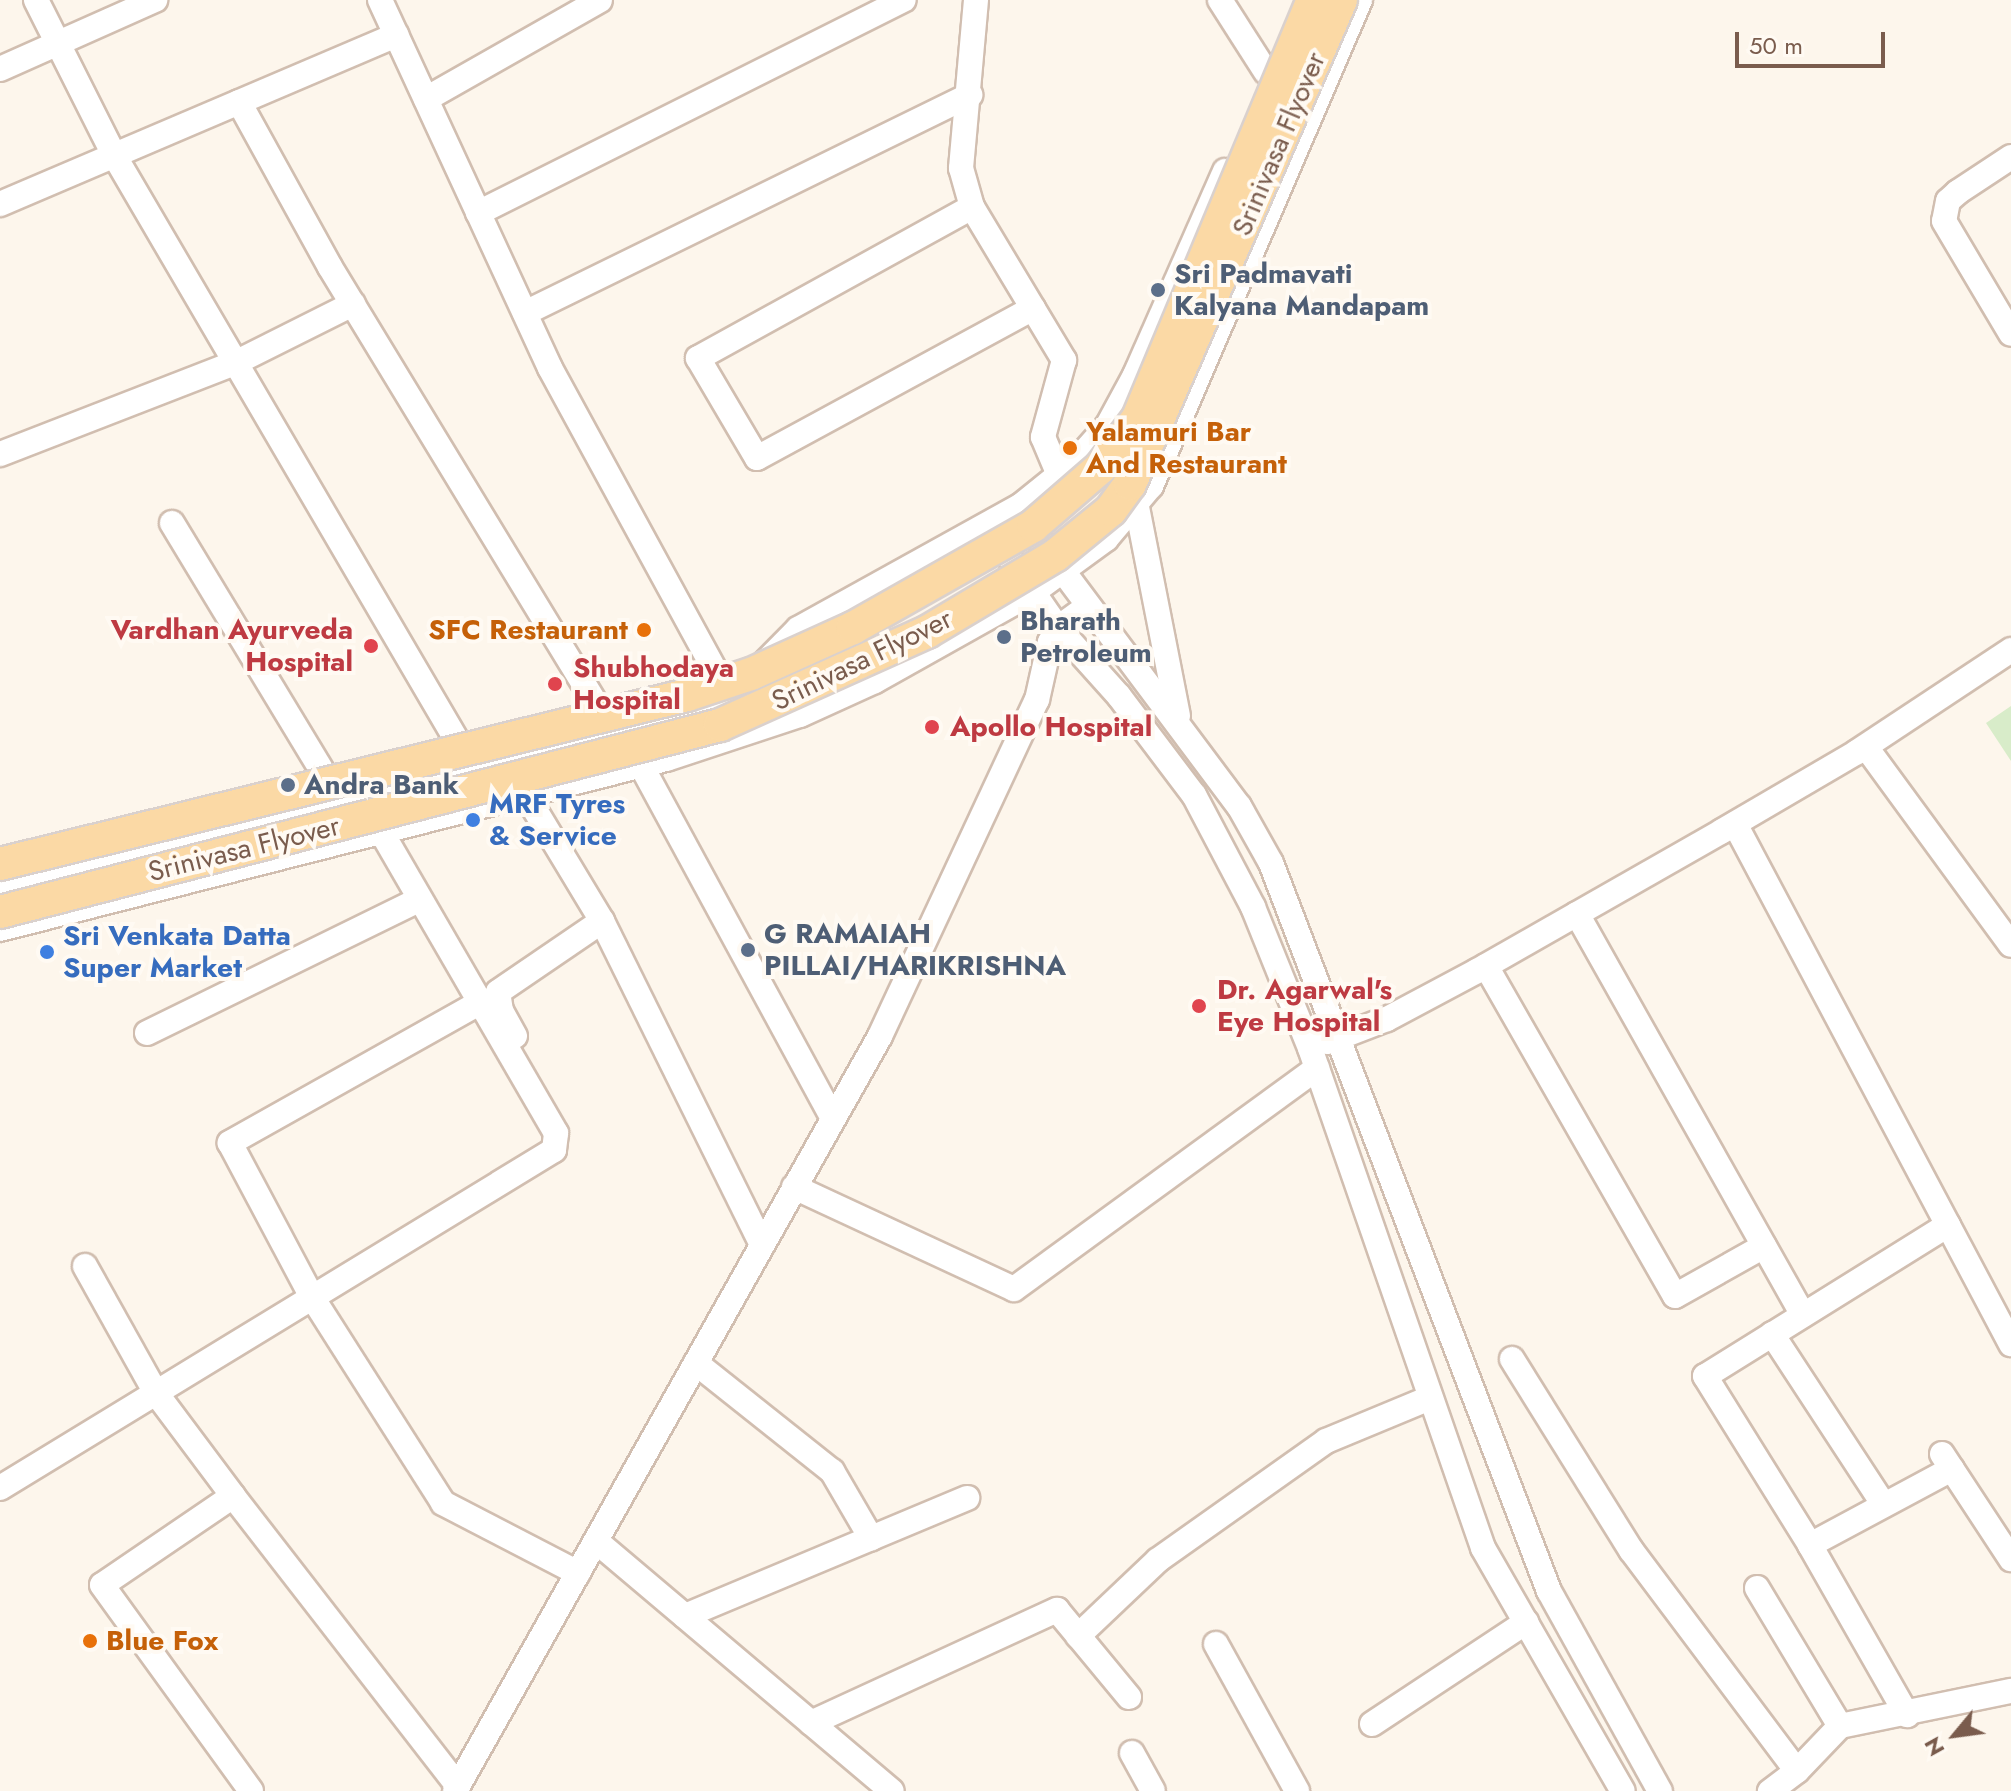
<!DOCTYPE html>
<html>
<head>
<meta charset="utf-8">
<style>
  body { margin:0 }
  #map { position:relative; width:2011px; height:1791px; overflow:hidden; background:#fdf6ec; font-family:Jost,sans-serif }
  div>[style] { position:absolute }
  .green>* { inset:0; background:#d8ecc9 }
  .roads { filter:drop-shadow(2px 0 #d1beb0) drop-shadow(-2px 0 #d1beb0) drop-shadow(0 2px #d1beb0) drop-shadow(0 -2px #d1beb0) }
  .minor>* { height:24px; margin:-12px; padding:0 12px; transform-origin:12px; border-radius:12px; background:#fff }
  .bridges { filter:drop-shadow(2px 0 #dad1cd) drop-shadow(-2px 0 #dad1cd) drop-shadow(0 2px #dad1cd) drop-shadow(0 -2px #dad1cd) }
  .major-bridge>* { height:32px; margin:-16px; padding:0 16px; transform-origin:16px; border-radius:16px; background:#fbd9a5 }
  .dots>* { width:22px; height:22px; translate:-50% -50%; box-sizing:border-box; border:4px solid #fffaf3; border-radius:50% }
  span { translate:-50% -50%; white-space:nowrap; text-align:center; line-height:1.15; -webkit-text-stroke:8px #fffaf3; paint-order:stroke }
  .street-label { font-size:28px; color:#7a5c4d }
  .service-label { font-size:28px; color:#4e5e75; font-weight:700 }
  .left { translate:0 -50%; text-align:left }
  .food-label { font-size:28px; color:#c56008; font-weight:700 }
  .right { translate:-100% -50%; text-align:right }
  .health-label { font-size:28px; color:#be3a42; font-weight:700 }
  .shop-label { font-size:28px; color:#366cbe; font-weight:700 }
  .north { position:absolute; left:1915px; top:1695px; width:80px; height:80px; -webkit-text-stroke:6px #fffaf3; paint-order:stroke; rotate:241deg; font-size:22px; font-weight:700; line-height:32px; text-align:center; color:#7a5c4d }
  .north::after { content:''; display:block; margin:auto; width:28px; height:36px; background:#7a5c4d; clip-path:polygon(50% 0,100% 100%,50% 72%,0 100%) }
  .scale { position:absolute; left:1735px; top:32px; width:150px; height:36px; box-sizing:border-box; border:4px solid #7a5c4d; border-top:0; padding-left:10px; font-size:24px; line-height:28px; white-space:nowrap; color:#7a5c4d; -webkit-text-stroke:6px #fffaf3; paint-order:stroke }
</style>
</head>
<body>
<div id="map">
  <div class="green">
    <div style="clip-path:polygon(2011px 706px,2011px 761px,1986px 723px)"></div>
  </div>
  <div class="roads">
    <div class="minor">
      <div style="left:36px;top:0;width:174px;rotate:63.3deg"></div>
      <div style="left:114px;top:155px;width:705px;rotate:59.65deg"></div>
      <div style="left:380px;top:0;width:405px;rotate:65.2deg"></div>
      <div style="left:550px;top:368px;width:374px;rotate:61.4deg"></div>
      <div style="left:976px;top:0;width:169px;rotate:95.1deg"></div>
      <div style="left:961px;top:168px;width:41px;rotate:74.2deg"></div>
      <div style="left:972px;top:207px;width:179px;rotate:59deg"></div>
      <div style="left:1064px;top:360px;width:80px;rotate:105.3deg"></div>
      <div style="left:1043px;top:437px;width:41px;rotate:67.2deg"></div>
      <div style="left:1220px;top:0;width:85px;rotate:57.4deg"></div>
      <div style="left:0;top:69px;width:170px;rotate:-24deg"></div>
      <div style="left:426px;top:99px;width:200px;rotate:-29.6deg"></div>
      <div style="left:239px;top:102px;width:188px;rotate:61.1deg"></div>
      <div style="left:330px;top:267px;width:539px;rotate:58.67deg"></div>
      <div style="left:2011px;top:157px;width:64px;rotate:146.6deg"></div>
      <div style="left:1958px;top:192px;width:13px;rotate:138deg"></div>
      <div style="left:1948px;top:201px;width:20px;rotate:101deg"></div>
      <div style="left:1944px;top:221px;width:131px;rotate:59.3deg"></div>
      <div style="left:0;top:204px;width:431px;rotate:-23.1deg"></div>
      <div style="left:972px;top:207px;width:313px;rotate:151.1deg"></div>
      <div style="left:698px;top:358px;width:116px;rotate:59.5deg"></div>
      <div style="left:757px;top:458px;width:314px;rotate:-28.5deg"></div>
      <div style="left:478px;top:213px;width:476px;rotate:-26.6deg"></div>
      <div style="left:525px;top:313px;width:496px;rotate:-26.1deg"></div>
      <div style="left:0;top:454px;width:252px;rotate:-21.2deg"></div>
      <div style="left:235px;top:363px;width:132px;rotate:-26.6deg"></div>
      <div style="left:1136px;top:502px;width:218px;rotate:78.9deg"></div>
      <div style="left:1021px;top:515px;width:364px;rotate:53.2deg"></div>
      <div style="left:1239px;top:806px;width:65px;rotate:60.7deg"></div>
      <div style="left:1271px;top:863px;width:779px;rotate:69.1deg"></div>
      <div style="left:1549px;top:1591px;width:229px;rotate:61deg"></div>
      <div style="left:172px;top:523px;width:320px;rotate:58.8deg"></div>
      <div style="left:991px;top:531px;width:118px;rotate:55.4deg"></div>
      <div style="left:1058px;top:628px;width:91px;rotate:48.1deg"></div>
      <div style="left:1119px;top:696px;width:124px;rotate:52.9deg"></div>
      <div style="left:1194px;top:795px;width:127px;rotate:62.2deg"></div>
      <div style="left:1253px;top:907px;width:152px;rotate:68deg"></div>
      <div style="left:1310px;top:1048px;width:529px;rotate:70.91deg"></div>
      <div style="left:1483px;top:1548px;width:280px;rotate:60.1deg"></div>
      <div style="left:1866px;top:747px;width:245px;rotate:53.8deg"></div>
      <div style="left:641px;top:765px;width:402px;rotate:61.5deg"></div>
      <div style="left:526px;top:795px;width:147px;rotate:58.9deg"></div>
      <div style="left:602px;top:921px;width:361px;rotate:63.7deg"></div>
      <div style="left:1735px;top:824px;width:589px;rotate:62.04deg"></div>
      <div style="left:0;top:889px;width:755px;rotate:-14.66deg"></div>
      <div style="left:730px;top:698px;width:97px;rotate:-45.4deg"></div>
      <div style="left:798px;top:629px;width:254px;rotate:-29deg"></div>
      <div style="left:1020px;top:506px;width:72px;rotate:-38.8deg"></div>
      <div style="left:1076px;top:461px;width:48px;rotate:-48.4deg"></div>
      <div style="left:1108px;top:425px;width:57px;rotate:-61.6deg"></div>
      <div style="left:1135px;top:375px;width:223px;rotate:-66.2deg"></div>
      <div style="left:1577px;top:914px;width:460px;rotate:60.6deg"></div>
      <div style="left:0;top:929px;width:687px;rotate:-14.32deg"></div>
      <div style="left:666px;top:759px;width:141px;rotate:-18.2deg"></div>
      <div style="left:800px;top:715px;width:82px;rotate:-24.4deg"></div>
      <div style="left:875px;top:681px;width:180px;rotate:-29.3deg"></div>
      <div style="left:1032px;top:593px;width:92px;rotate:-36.1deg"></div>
      <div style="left:1106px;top:539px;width:70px;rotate:-49.7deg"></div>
      <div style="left:1151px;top:486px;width:529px;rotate:-66.73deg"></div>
      <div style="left:1486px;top:966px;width:380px;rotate:60.2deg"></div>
      <div style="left:1675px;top:1296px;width:102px;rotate:-29.3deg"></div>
      <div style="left:479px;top:1003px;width:286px;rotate:150.7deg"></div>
      <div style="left:230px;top:1143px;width:174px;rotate:62deg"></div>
      <div style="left:312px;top:1297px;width:244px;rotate:57.5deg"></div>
      <div style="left:443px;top:1503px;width:152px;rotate:27.4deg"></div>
      <div style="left:147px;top:1033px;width:302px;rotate:-26.1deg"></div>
      <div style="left:515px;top:1036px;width:29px;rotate:-119deg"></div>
      <div style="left:501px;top:1011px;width:19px;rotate:-99deg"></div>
      <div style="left:498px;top:992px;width:126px;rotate:-34.3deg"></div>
      <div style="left:1327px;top:1042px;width:64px;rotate:-21deg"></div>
      <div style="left:1387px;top:1019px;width:102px;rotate:-28.1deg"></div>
      <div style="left:1477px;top:971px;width:282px;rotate:-29.7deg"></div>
      <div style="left:1722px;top:831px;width:156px;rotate:-30.3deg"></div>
      <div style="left:1857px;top:752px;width:185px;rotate:-33.5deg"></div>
      <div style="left:794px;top:1187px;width:242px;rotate:24.9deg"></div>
      <div style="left:1014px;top:1289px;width:375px;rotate:-36.1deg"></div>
      <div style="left:1948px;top:1225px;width:286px;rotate:148.1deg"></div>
      <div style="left:1705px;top:1376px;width:199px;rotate:58.1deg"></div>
      <div style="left:1810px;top:1545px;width:161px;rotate:-28.2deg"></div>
      <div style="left:85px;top:1266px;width:145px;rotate:60.8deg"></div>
      <div style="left:156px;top:1393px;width:129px;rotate:53.2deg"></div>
      <div style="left:233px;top:1496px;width:158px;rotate:145.8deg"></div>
      <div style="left:102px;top:1585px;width:254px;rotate:54.1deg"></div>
      <div style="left:1772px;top:1334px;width:204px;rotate:56.8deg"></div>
      <div style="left:1512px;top:1359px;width:225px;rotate:58.1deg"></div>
      <div style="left:1631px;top:1550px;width:276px;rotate:53.1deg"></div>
      <div style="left:1797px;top:1771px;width:34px;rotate:143deg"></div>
      <div style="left:696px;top:1363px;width:174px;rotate:38.5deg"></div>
      <div style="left:832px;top:1471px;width:78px;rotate:59.8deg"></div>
      <div style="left:1942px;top:1454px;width:126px;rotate:56.7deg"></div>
      <div style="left:0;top:1488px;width:649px;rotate:-31.39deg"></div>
      <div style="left:554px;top:1150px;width:17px;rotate:-83deg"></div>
      <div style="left:556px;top:1133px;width:347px;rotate:-120.1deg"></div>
      <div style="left:233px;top:1496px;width:367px;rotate:52.2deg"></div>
      <div style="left:596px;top:1541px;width:387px;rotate:40.2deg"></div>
      <div style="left:1810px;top:1545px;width:196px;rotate:60.3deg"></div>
      <div style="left:1757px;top:1588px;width:161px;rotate:59deg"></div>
      <div style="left:1840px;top:1726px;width:175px;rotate:-11.6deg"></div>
      <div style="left:685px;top:1616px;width:306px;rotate:-22.7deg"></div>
      <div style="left:1078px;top:1636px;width:110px;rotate:-43.5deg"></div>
      <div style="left:1158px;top:1560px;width:206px;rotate:-35.3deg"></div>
      <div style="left:1326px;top:1441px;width:113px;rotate:-22.5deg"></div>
      <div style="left:1216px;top:1644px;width:168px;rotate:61.1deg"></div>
      <div style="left:811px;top:1723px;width:271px;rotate:-24.7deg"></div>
      <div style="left:1057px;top:1610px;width:113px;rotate:50.4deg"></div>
      <div style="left:1372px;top:1724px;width:185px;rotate:-33.5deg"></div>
      <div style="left:1132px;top:1753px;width:43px;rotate:61.1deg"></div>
      <div style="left:1797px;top:1771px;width:62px;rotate:-46.3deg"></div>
      <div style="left:455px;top:1791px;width:866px;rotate:-60.62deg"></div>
      <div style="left:880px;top:1036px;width:371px;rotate:-65deg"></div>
      <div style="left:1037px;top:700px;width:59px;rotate:-77.4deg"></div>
      <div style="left:1050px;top:642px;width:16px;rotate:-60deg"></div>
      <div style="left:1058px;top:628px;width:37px;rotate:-36deg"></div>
    </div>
  </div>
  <div class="bridges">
    <div class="major-bridge">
      <div style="left:0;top:864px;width:707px;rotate:-13.82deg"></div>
      <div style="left:687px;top:695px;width:67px;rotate:-18.2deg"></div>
      <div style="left:751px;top:674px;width:112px;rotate:-24.3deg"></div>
      <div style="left:853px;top:628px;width:207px;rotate:-29.5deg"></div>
      <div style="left:1033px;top:526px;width:90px;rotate:-40.9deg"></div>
      <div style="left:1101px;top:467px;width:61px;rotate:-52.9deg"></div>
      <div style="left:1138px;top:418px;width:453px;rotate:-67.3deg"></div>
      <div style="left:0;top:912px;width:744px;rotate:-14.56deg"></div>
      <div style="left:720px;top:725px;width:227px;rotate:-24.2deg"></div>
      <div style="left:927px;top:632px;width:150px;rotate:-30.8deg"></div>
      <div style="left:1056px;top:555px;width:71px;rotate:-39.3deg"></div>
      <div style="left:1111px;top:510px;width:32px;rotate:-54deg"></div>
      <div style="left:1130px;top:484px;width:528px;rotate:-66.45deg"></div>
    </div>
  </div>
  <div class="dots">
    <div style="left:1158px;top:290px;background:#5c6f8a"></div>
    <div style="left:1070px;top:448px;background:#e8710a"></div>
    <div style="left:644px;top:630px;background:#e8710a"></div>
    <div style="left:1004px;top:637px;background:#5c6f8a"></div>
    <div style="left:371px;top:646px;background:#e0444e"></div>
    <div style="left:555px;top:684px;background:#e0444e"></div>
    <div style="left:932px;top:727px;background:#e0444e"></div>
    <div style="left:288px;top:785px;background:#5c6f8a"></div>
    <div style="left:473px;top:820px;background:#3f7fe0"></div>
    <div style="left:748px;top:950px;background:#5c6f8a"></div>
    <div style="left:47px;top:952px;background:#3f7fe0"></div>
    <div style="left:1199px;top:1006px;background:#e0444e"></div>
    <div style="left:90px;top:1641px;background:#e8710a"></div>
  </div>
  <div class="street-label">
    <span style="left:1279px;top:144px;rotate:-67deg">Srinivasa Flyover</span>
    <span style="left:862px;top:660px;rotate:-26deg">Srinivasa Flyover</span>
    <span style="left:244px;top:849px;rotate:-14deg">Srinivasa Flyover</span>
  </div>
  <div class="service-label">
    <span class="left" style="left:1174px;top:290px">Sri Padmavati<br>Kalyana Mandapam</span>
    <span class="left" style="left:1020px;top:637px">Bharath<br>Petroleum</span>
    <span class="left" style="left:304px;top:785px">Andra Bank</span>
    <span class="left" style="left:764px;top:950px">G RAMAIAH<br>PILLAI/HARIKRISHNA</span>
  </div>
  <div class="food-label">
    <span class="left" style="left:1086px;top:448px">Yalamuri Bar<br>And Restaurant</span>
    <span class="right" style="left:628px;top:630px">SFC Restaurant</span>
    <span class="left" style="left:106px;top:1641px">Blue Fox</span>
  </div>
  <div class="health-label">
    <span class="right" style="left:353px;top:646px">Vardhan Ayurveda<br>Hospital</span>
    <span class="left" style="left:573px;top:684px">Shubhodaya<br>Hospital</span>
    <span class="left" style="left:950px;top:727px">Apollo Hospital</span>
    <span class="left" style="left:1217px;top:1006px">Dr. Agarwal's<br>Eye Hospital</span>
  </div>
  <div class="shop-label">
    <span class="left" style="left:489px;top:820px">MRF Tyres<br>&amp; Service</span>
    <span class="left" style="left:63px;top:952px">Sri Venkata Datta<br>Super Market</span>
  </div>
  <div class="north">N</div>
  <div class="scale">50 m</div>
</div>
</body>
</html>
